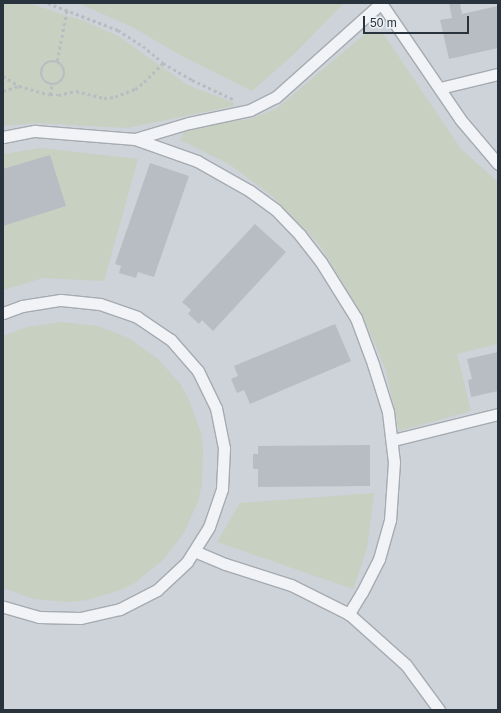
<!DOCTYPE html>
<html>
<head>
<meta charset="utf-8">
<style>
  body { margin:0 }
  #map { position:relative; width:501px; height:713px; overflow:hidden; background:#dfe3e7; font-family:Helvetica,sans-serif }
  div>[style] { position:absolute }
  .built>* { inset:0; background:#cdd3d9; transform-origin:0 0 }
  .green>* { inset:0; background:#c7d0c1 }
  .building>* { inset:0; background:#b7bdc3 }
  .path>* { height:2.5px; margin-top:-1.25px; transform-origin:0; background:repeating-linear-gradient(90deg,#b9bdc2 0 3px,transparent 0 6px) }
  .path>.ring { margin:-1.25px; padding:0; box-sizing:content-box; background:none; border:2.5px solid #b9bdc2; border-radius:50% }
  .roads { filter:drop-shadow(1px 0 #a5abb1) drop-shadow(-1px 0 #a5abb1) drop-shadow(0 1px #a5abb1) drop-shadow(0 -1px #a5abb1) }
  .street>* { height:11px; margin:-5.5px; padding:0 5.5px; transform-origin:5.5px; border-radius:5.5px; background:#f1f3f6 }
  span { translate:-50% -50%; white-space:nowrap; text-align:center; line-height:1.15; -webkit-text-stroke:3px #eef2f5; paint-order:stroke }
  .frame { position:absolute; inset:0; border:4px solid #29333d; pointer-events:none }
  .scale { position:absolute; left:363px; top:16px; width:106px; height:18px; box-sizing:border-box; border:2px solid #29333d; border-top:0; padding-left:5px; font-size:12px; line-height:14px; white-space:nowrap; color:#29333d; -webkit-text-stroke:3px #eef2f5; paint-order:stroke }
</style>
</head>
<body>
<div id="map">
  <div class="built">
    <div style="left:3px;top:3px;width:495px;height:707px"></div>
  </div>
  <div class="green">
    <div style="clip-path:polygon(3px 3px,28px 3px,84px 21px,118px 36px,188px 85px,234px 103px,234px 106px,127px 128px,36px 123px,3px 126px)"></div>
    <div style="clip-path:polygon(78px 3px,344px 3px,293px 55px,252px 91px,182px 56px,134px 28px)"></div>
    <div style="clip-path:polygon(376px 31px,384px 35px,461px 149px,498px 182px,498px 344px,457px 354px,471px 411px,399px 431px,386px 370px,362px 314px,319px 244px,272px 196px,229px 164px,180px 140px,187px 127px,249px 119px,276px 109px,366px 33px)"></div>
    <div style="clip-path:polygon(41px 148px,138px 159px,104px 281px,43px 278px,3px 290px,3px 154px)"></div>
    <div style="clip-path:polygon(62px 322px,97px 326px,114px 332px,130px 339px,158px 359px,181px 385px,189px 400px,201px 433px,203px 450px,202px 484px,198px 501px,184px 533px,163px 560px,136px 582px,121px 590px,87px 600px,70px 602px,34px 599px,3px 588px,3px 336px,27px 327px)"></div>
    <div style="clip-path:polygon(374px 493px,367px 549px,353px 589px,217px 542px,240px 503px)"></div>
  </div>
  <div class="building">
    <div style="clip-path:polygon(449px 3px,460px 3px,462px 14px,498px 6px,498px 48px,449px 59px,440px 20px,452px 18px)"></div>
    <div style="clip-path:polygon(50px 155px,66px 206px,3px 226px,3px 169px)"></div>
    <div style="clip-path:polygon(150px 163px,189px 176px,154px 277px,138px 272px,136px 278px,119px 273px,121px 266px,115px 264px)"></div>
    <div style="clip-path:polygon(255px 224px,286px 252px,213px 331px,202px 320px,199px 324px,188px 314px,191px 310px,182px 302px)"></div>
    <div style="clip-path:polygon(335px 324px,351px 361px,250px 404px,244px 390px,237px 393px,231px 379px,238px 376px,234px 366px)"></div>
    <div style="clip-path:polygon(498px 352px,498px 391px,471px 397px,468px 380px,472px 379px,467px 359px)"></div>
    <div style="clip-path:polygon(370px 445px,370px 486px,258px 487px,258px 469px,253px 469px,253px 454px,258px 454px,258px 446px)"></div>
  </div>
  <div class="path">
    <div style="left:48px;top:3px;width:75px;rotate:21.1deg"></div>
    <div style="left:118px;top:30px;width:30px;rotate:33deg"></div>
    <div style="left:143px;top:46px;width:26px;rotate:40deg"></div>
    <div style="left:163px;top:63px;width:34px;rotate:30deg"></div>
    <div style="left:192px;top:80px;width:47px;rotate:24.9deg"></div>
    <div style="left:57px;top:61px;width:52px;rotate:-78.9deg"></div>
    <div class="ring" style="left:41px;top:61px;width:21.5px;height:21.5px"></div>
    <div style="left:3px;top:76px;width:19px;rotate:32deg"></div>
    <div style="left:19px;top:86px;width:32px;rotate:16deg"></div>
    <div style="left:50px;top:95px;width:8px"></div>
    <div style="left:58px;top:95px;width:18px;rotate:-13deg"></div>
    <div style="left:76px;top:91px;width:29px;rotate:14deg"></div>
    <div style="left:104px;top:98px;width:11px;rotate:-5deg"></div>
    <div style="left:115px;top:97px;width:22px;rotate:-22deg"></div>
    <div style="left:135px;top:89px;width:11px;rotate:-38deg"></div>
    <div style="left:144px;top:82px;width:27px;rotate:-45deg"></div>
    <div style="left:3px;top:91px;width:17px;rotate:-17deg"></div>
    <div style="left:50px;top:95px;width:10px;rotate:-79deg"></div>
  </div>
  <div class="roads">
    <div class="street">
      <div style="left:381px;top:3px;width:140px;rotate:55.7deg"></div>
      <div style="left:460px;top:119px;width:59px;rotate:49.8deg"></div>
      <div style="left:440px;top:88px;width:60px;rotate:-13.6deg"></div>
      <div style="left:3px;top:137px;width:33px;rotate:-11deg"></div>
      <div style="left:35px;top:131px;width:100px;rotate:4.6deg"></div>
      <div style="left:135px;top:139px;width:66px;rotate:19.5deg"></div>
      <div style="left:197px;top:161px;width:61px;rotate:29.5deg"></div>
      <div style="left:250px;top:191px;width:32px;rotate:36deg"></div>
      <div style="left:276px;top:210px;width:35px;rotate:46deg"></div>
      <div style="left:300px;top:235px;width:34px;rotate:52deg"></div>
      <div style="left:321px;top:262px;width:66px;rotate:58deg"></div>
      <div style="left:356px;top:318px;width:49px;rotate:69.7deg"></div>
      <div style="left:373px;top:364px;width:50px;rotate:72.6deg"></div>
      <div style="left:388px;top:412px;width:50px;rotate:83.2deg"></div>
      <div style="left:394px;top:462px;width:58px;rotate:93.9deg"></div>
      <div style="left:390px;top:520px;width:41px;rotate:105.8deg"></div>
      <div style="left:379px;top:559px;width:37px;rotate:117deg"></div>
      <div style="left:362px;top:592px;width:26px;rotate:121deg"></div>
      <div style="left:349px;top:614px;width:65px;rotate:-153.4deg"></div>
      <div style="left:291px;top:585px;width:69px;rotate:-162.3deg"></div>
      <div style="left:225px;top:564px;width:33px;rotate:-157deg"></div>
      <div style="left:135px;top:139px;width:56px;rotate:-16.5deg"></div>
      <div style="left:189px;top:123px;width:62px;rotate:-12deg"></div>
      <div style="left:250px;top:110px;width:29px;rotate:-27deg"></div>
      <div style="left:276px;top:97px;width:141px;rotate:-41.8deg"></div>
      <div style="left:3px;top:313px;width:20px;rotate:-20deg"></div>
      <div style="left:22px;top:306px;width:39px;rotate:-9deg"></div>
      <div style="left:61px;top:300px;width:39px;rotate:6deg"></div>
      <div style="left:100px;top:304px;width:39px;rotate:19deg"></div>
      <div style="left:137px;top:317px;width:41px;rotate:34.1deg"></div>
      <div style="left:171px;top:340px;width:41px;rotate:48.9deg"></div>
      <div style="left:198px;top:371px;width:41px;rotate:64.1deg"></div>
      <div style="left:216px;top:408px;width:41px;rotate:78.7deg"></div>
      <div style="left:224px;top:448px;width:41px;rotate:92.8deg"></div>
      <div style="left:222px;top:489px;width:40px;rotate:108.9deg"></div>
      <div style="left:209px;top:527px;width:41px;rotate:122.2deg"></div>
      <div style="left:187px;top:562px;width:41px;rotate:137deg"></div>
      <div style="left:157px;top:590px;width:42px;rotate:152.8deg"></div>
      <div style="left:120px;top:609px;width:41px;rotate:167.3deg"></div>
      <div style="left:80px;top:618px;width:41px;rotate:-178.6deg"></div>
      <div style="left:39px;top:617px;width:37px;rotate:-164deg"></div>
      <div style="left:393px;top:440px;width:108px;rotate:-13.9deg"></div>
      <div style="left:349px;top:614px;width:76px;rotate:41.8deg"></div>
      <div style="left:406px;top:665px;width:56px;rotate:53.7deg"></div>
    </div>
  </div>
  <div class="frame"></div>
  <div class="scale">50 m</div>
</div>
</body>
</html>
